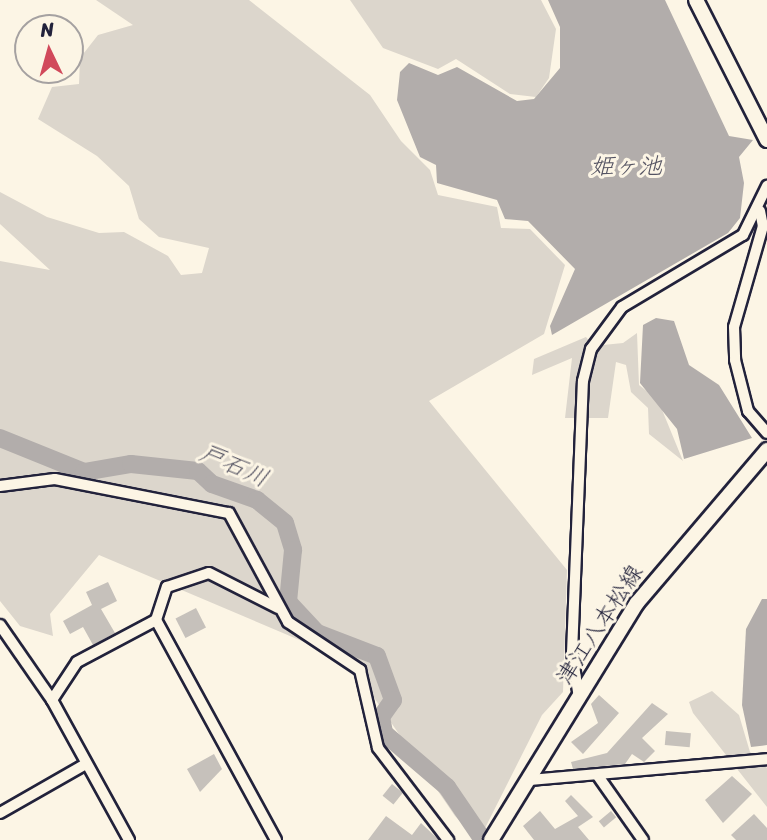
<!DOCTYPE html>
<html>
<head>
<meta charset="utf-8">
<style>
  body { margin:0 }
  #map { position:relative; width:767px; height:840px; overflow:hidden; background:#fcf5e5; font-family:Sriracha,"Klee One",sans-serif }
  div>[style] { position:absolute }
  .green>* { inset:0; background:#dcd6cc }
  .water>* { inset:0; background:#b2adab }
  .river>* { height:18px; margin:-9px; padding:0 9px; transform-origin:9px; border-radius:9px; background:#b2adab }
  .building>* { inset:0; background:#c6c1bb; transform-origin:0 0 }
  .roads { filter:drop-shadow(2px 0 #22223b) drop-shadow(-2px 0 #22223b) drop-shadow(0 2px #22223b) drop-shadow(0 -2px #22223b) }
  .minor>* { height:10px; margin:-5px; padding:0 5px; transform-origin:5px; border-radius:5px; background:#fcf5e5 }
  .secondary>* { height:14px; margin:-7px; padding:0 7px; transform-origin:7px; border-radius:7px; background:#fcf5e5 }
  span { translate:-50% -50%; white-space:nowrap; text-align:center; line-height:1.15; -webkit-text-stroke:6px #fcf5e5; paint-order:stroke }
  .street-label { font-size:23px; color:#22223b }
  .water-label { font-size:24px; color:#545362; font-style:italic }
  .north { position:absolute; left:14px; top:14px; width:70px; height:70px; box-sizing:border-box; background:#fcf5e5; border:2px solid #a5a1a1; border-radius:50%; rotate:355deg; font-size:19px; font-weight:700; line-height:28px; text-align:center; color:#22223b }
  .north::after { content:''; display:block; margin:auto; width:24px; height:32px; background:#d1495b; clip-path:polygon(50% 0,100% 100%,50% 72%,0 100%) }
</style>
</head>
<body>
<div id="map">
  <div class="green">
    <div style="clip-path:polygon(96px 0,249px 0,370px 95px,401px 141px,430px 170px,438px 195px,497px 207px,501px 228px,530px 229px,565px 265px,544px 334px,429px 401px,567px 570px,563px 692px,542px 715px,479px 840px,455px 816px,349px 661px,99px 555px,50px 614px,53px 636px,20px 626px,0 601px,0 261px,50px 270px,0 224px,0 192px,47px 217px,99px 233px,124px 232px,168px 256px,181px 275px,202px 273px,209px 248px,159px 237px,139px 219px,129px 186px,97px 156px,38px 119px,52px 87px,79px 84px,80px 58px,98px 35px,133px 25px)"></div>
    <div style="clip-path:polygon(350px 0,541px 0,556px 29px,549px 78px,536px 97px,510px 94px,456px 59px,438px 69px,383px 48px)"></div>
    <div style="clip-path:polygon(637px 333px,639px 385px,658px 400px,683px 461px,649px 434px,648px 408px,631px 392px,626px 365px,616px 362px,608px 418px,565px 418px,572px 358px,532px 375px,534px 359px,586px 337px,593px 346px,623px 343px)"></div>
    <div style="clip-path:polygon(712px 691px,739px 715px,750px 752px,767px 768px,767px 807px,693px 713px,689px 702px)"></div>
  </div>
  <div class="water">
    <div style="clip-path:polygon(548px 0,665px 0,729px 136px,753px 140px,739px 157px,744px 183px,740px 218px,728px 233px,552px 335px,550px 326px,575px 269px,528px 221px,505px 219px,497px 200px,437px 183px,436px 165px,420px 157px,397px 100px,400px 72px,409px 63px,438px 75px,457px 67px,517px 101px,534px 99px,560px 68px,560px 27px)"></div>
    <div style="clip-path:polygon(656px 318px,674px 321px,689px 365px,719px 385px,752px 438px,684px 459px,677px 429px,640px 383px,643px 325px)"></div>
    <div style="clip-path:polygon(762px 599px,767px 599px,767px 745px,751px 747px,742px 705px,746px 629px)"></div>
  </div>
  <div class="river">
    <div style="left:0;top:438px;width:91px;rotate:22deg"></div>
    <div style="left:84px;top:472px;width:48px;rotate:-9.7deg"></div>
    <div style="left:131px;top:464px;width:67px;rotate:6deg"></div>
    <div style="left:198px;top:471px;width:19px;rotate:43deg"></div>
    <div style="left:212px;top:484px;width:48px;rotate:19.6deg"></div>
    <div style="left:257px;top:500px;width:36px;rotate:39deg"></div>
    <div style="left:285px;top:523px;width:28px;rotate:73deg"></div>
    <div style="left:293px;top:550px;width:52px;rotate:95.5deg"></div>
    <div style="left:288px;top:602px;width:42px;rotate:46.9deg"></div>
    <div style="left:317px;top:633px;width:64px;rotate:21deg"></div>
    <div style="left:377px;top:656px;width:47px;rotate:70deg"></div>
    <div style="left:393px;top:700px;width:21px;rotate:125deg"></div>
    <div style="left:381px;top:717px;width:16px;rotate:79deg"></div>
    <div style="left:384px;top:733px;width:83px;rotate:40.6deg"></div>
    <div style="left:447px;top:787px;width:64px;rotate:55.8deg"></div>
  </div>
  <div class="building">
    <div style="clip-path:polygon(108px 582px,117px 601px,101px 609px,115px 633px,93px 645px,83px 627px,70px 634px,63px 621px,92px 605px,86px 592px)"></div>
    <div style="left:196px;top:608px;width:22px;height:23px;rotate:63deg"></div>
    <div style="clip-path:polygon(599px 695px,619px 713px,583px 754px,571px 742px,598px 723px,591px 704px)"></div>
    <div style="clip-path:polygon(652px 703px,668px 714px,642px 738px,655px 751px,644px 762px,632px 754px,625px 764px,573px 769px,571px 762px,607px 753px)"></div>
    <div style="left:666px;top:731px;width:25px;height:14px;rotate:5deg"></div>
    <div style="clip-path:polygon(214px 754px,222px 769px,200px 792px,187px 769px)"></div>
    <div style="clip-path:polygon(732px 776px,752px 794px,723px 823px,705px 800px)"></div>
    <div style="left:392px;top:784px;width:14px;height:15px;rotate:39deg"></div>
    <div style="clip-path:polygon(571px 795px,593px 817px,578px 827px,589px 840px,534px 840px,523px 826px,540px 811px,555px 829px,578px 816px,565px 801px)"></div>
    <div style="left:611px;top:811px;width:8px;height:16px;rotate:50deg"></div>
    <div style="clip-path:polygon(754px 814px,767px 828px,767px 840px,736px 840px,731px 835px)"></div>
    <div style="clip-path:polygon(386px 816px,412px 835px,421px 823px,439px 840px,368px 840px)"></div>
  </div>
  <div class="roads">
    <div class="minor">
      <div style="left:760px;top:211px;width:15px;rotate:79deg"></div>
      <div style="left:763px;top:226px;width:105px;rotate:106deg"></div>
      <div style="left:734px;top:327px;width:33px;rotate:88deg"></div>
      <div style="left:735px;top:360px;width:53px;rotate:75.7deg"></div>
      <div style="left:748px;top:411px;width:29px;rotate:49deg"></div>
      <div style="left:0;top:486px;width:55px;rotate:-7.3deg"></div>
      <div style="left:55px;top:479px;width:177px;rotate:11.1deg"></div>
      <div style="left:229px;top:513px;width:124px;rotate:61.6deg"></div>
      <div style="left:288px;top:622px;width:87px;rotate:33.7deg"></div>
      <div style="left:360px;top:670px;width:80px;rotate:77deg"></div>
      <div style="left:378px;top:748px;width:116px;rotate:52.7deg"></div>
      <div style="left:0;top:625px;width:91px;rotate:55.3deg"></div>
      <div style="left:52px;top:700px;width:160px;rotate:61.2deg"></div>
      <div style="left:579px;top:698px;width:46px;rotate:-98.8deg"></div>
      <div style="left:572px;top:653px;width:272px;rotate:-87.7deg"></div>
      <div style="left:583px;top:381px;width:33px;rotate:-76deg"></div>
      <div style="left:591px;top:349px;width:52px;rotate:-53.6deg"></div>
      <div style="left:622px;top:307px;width:141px;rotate:-30.8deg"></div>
      <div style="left:743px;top:235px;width:55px;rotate:-63.9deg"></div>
      <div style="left:52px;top:700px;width:45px;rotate:-56.7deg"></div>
      <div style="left:77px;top:662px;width:89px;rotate:-28deg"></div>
      <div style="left:598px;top:776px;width:78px;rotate:54.9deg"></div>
      <div style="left:529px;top:780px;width:239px;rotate:-5deg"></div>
      <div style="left:0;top:813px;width:99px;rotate:-29.7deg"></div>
      <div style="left:276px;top:840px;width:251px;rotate:-118.6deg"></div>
      <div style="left:156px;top:620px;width:35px;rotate:-72deg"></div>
      <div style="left:167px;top:587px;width:44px;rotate:-18.4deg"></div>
      <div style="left:209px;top:573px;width:77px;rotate:26.9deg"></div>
    </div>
    <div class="secondary">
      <div style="left:696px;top:0;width:157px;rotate:63.1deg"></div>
      <div style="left:491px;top:840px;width:278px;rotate:-58.4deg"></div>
      <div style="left:637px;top:603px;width:201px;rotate:-49.6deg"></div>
    </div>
  </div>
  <div class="street-label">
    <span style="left:600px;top:625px;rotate:-57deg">津江八本松線</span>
  </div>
  <div class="water-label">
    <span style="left:626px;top:167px">姫ヶ池</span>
    <span style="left:234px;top:466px;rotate:24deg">戸石川</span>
  </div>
  <div class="north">N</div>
</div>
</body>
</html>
